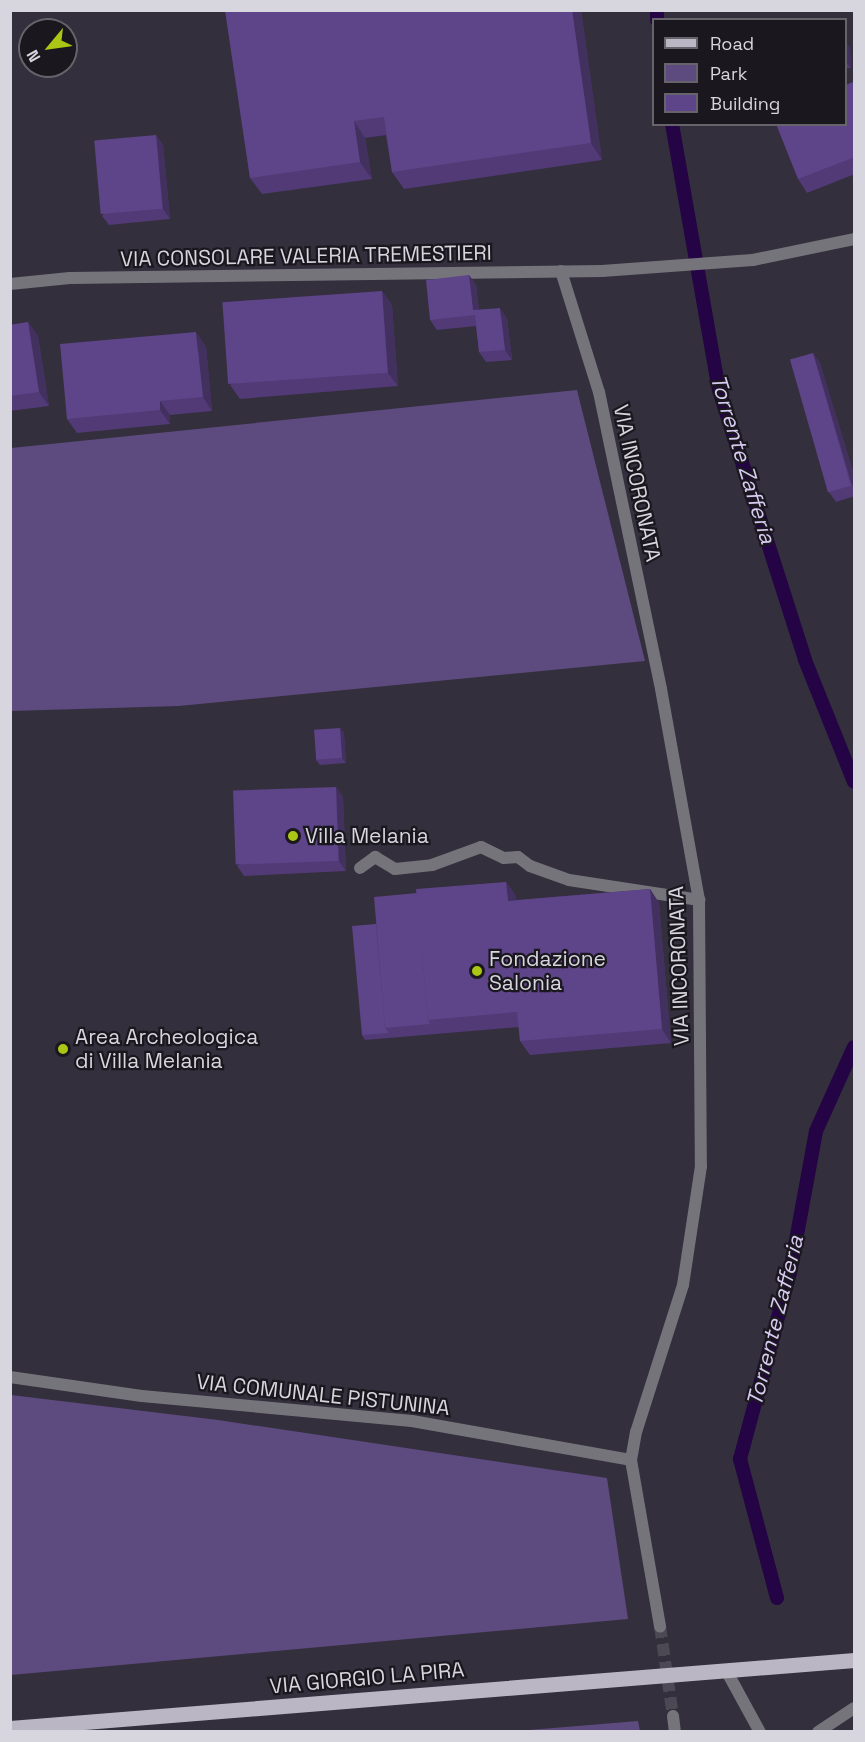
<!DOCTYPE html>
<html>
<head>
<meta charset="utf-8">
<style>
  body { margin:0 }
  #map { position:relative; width:865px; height:1742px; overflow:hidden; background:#332f3c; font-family:"Space Grotesk",sans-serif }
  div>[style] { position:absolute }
  .green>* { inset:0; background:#5d4a7f }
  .stream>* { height:14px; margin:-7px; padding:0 7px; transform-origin:7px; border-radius:7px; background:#240444 }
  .minor-tunnel>* { height:12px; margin-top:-6px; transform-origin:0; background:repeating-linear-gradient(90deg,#4c4854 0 12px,transparent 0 18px) }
  .service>* { height:12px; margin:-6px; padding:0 6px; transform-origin:6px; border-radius:6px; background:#76747b }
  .minor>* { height:12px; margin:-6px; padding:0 6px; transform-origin:6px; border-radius:6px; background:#76747b }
  .tertiary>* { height:12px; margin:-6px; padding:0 6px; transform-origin:6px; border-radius:6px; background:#76747b }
  .primary>* { height:15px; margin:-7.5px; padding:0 7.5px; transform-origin:7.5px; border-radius:7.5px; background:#bab6c4 }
  .wall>* { inset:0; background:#513a75 }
  .shaded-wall>* { inset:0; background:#42305f }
  .building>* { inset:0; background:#5e4488; transform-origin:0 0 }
  .dots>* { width:16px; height:16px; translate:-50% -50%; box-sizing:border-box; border:3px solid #1a181e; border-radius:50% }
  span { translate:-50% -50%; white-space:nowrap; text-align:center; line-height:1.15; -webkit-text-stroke:4.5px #1a181e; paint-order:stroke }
  .street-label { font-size:21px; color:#d7d5dd }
  .poi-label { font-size:21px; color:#d7d5dd }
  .left { translate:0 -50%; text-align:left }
  .water-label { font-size:22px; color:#d7cbf2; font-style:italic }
  .frame { position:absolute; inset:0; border:12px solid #d7d5dd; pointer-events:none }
  .legend { position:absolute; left:652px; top:18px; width:195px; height:108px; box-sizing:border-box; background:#1a181e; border:2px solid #66646a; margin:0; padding:8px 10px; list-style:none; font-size:18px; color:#d7d5dd }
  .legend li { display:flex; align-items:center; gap:12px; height:30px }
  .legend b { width:30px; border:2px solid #66646a }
  .north { position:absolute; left:18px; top:18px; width:60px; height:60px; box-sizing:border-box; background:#1a181e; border:2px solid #66646a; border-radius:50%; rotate:241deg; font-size:16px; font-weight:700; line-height:24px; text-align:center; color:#d7d5dd }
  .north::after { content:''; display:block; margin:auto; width:21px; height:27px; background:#abc615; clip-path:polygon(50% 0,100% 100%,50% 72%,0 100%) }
</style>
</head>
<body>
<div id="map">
  <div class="green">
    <div style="clip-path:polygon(577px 390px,645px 661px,179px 706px,11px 711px,11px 448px)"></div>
    <div style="clip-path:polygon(11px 1395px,218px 1420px,607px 1478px,628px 1619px,11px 1675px)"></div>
    <div style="clip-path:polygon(638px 1721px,640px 1731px,517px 1731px)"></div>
  </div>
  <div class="stream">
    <div style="left:657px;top:10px;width:10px;rotate:90deg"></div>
    <div style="left:672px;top:124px;width:270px;rotate:80deg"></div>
    <div style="left:719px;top:390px;width:283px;rotate:72.3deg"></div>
    <div style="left:805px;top:660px;width:131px;rotate:68.1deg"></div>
    <div style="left:777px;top:1598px;width:144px;rotate:-104.9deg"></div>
    <div style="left:740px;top:1459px;width:193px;rotate:-75deg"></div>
    <div style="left:790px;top:1273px;width:144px;rotate:-79.6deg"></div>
    <div style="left:816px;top:1131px;width:92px;rotate:-65.7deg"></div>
  </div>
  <div class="minor-tunnel">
    <div style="left:660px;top:1626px;width:91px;rotate:81.8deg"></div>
  </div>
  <div class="service">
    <div style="left:360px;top:868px;width:19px;rotate:-36deg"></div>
    <div style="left:375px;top:857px;width:23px;rotate:31deg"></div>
    <div style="left:395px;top:869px;width:37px;rotate:-6deg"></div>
    <div style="left:432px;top:865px;width:52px;rotate:-20.2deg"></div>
    <div style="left:481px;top:847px;width:25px;rotate:26deg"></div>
    <div style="left:504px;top:858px;width:14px;rotate:-4deg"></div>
    <div style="left:518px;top:857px;width:15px;rotate:37deg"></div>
    <div style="left:530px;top:866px;width:41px;rotate:19.7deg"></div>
    <div style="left:569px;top:880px;width:132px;rotate:8.7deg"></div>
  </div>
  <div class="minor">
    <div style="left:561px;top:271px;width:127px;rotate:72.6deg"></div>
    <div style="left:599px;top:392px;width:303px;rotate:78.2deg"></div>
    <div style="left:661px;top:689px;width:214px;rotate:79.8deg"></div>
    <div style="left:699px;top:900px;width:266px;rotate:89.6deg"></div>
    <div style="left:701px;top:1166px;width:120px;rotate:98.6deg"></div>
    <div style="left:683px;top:1285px;width:154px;rotate:107.7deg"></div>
    <div style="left:636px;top:1432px;width:28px;rotate:100deg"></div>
    <div style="left:631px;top:1460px;width:169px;rotate:80.1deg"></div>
    <div style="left:10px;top:284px;width:60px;rotate:-5.7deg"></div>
    <div style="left:70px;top:278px;width:532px;rotate:-0.75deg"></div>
    <div style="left:602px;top:271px;width:151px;rotate:-4.2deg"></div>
    <div style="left:753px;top:260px;width:103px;rotate:-11.7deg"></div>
    <div style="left:10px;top:1377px;width:133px;rotate:8.2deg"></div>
    <div style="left:142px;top:1396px;width:271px;rotate:5.3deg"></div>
    <div style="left:412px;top:1421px;width:222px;rotate:10.1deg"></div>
    <div style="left:673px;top:1716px;width:16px;rotate:83deg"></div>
  </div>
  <div class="tertiary">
    <div style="left:726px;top:1670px;width:71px;rotate:61.3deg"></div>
    <div style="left:818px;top:1732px;width:43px;rotate:-33.7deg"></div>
  </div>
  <div class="primary">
    <div style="left:10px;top:1728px;width:847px;rotate:-4.61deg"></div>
  </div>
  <div class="wall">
    <div style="clip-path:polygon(225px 10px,581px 10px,602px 160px,404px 189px,392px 172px,386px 135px,365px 138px,372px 179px,262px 194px,250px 178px)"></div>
    <div style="clip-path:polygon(846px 43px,850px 48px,851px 68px,846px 68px)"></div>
    <div style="clip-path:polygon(855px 81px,855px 174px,807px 193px,798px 179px)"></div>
    <div style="clip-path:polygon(156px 135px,163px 145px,170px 219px,109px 225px,102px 216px)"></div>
    <div style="clip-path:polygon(469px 275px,476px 285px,479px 310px,507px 318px,512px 360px,486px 362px,479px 352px,476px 326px,437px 330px,430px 320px)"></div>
    <div style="clip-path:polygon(382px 291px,392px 305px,398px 386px,240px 399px,230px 385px)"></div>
    <div style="clip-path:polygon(28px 322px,38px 336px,49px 406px,10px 411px,10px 325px)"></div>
    <div style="clip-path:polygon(206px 346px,212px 411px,170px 415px,170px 424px,77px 433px,67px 419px)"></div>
    <div style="clip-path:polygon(813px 353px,820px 363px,855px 478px,855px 496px,836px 502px,829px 492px)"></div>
    <div style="clip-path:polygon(340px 728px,344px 733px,346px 763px,320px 765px,316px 760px)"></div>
    <div style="clip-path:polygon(336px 787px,343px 797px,346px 871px,244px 876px,237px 866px)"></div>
    <div style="clip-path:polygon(506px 882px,516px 896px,516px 900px,650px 889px,659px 903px,671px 1043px,530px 1055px,520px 1041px,519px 1027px,365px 1040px,362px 1035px,376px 924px,417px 893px)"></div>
  </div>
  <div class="shaded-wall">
    <div style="clip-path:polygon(572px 10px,581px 10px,602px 160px,591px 143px)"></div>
    <div style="clip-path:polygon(846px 43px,850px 48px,851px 68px,847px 63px)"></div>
    <div style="clip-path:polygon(354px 121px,365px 138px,372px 179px,360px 162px)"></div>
    <div style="clip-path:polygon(156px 135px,163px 145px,170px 219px,163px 209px)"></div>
    <div style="clip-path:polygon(469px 275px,476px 285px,480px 320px,473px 310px)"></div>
    <div style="clip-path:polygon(382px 291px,392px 305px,398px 386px,388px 373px)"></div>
    <div style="clip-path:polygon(500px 308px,507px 318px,512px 360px,505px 350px)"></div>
    <div style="clip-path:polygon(28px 322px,38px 336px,49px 406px,39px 392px)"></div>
    <div style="clip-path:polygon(196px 332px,206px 346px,212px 411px,203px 397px)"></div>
    <div style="clip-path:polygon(813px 353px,820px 363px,855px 478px,855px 488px,852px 485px)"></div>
    <div style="clip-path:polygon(160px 401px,170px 415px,170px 424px,160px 410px)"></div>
    <div style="clip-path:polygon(340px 728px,344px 733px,346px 763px,342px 758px)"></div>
    <div style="clip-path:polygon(336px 787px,343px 797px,346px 871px,339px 861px)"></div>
    <div style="clip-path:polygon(506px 882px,516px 896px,517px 915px,508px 901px)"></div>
    <div style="clip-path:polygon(650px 889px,659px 903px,671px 1043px,662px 1029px)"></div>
  </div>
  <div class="building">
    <div style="clip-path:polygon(225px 10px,572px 10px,591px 143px,392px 172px,384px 117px,354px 121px,360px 162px,250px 178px)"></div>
    <div style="clip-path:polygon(855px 81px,855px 157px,798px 179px,776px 124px,846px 124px,846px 85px)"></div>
    <div style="left:156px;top:135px;width:74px;height:62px;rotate:85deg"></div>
    <div style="clip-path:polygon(469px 275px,473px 310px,500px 308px,505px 350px,479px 352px,475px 315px,430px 320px,426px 280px)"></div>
    <div style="left:382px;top:291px;width:82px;height:160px;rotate:86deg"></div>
    <div style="clip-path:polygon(28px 322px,39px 392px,10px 396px,10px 325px)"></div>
    <div style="clip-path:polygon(196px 332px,203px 397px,160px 401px,160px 410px,67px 419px,60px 344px)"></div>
    <div style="left:813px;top:353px;width:138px;height:24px;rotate:74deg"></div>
    <div style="left:340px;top:728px;width:30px;height:26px;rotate:86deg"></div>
    <div style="left:336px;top:787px;width:74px;height:103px;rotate:88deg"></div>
    <div style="clip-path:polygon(506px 882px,508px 901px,650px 889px,662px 1029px,520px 1041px,517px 1012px,428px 1020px,416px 889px)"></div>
    <div style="clip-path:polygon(417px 893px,428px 1020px,430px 1024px,385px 1028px,374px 897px)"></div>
    <div style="clip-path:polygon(376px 924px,385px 1028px,389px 1033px,362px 1035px,352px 926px)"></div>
  </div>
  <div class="dots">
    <div style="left:293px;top:836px;background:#abc615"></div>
    <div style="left:477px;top:971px;background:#abc615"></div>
    <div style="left:63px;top:1049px;background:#abc615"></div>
  </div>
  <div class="street-label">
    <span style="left:306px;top:256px;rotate:-1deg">VIA CONSOLARE VALERIA TREMESTIERI</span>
    <span style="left:637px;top:483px;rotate:78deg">VIA INCORONATA</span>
    <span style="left:679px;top:966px;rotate:-92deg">VIA INCORONATA</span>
    <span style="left:323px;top:1395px;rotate:6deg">VIA COMUNALE PISTUNINA</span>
    <span style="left:367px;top:1678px;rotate:-5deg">VIA GIORGIO LA PIRA</span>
  </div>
  <div class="poi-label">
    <span class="left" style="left:305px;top:836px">Villa Melania</span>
    <span class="left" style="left:489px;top:971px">Fondazione<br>Salonia</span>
    <span class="left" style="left:75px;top:1049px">Area Archeologica<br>di Villa Melania</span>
  </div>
  <div class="water-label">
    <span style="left:743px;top:459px;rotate:73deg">Torrente Zafferia</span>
    <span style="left:775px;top:1321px;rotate:-76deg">Torrente Zafferia</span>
  </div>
  <div class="frame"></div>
  <ul class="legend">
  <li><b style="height:8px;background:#bab6c4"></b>Road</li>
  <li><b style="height:16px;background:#5d4a7f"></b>Park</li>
  <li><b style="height:16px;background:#5e4488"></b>Building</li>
  </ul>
  <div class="north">N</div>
</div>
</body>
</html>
